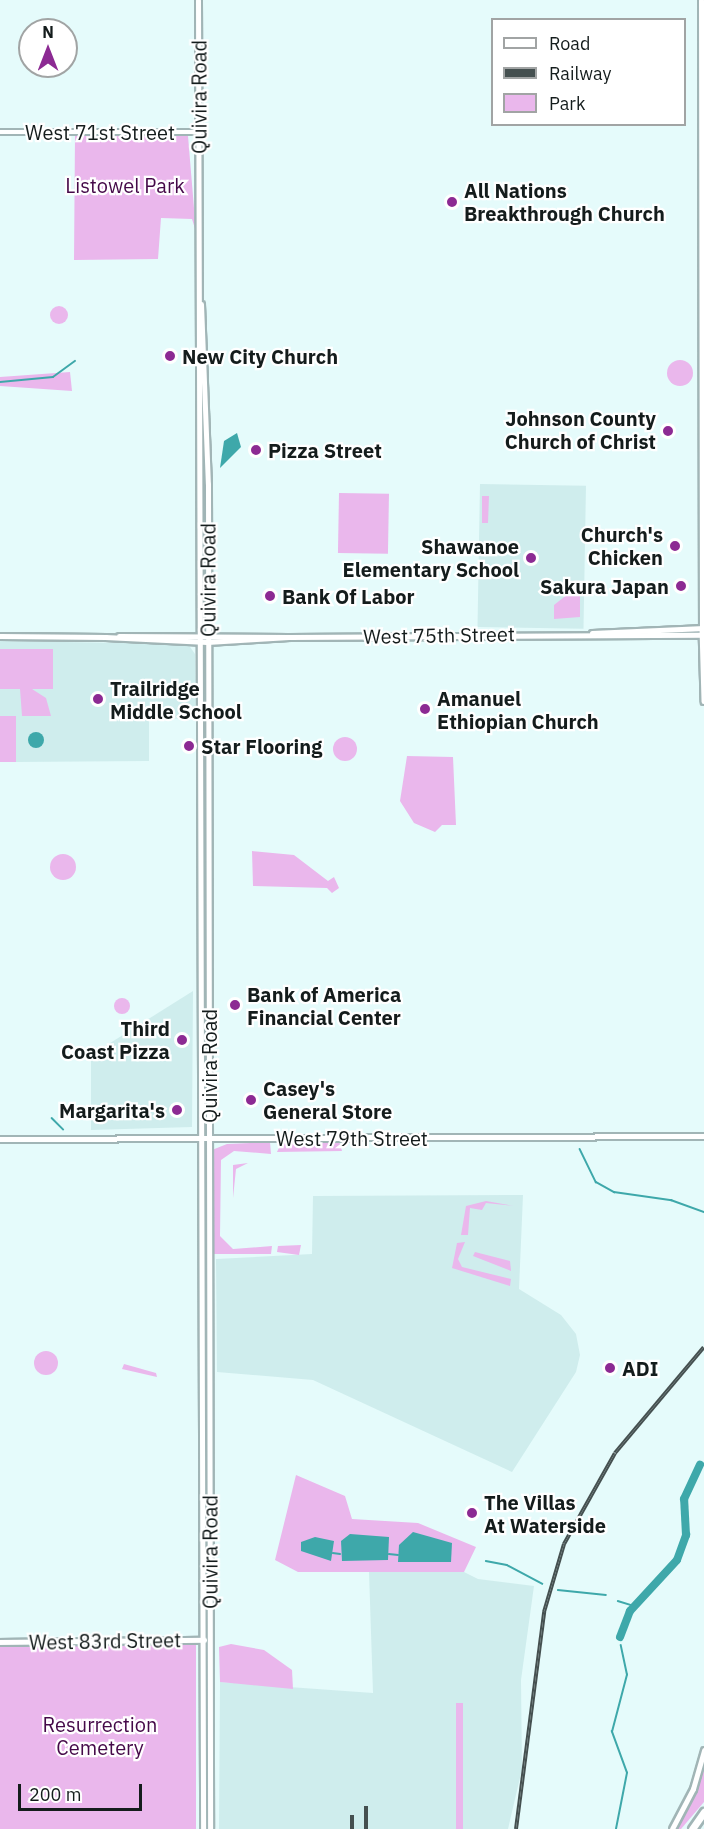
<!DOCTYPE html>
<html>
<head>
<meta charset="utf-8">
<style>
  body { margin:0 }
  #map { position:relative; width:704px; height:1829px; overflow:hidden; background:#e5fbfb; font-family:"IBM Plex Sans",sans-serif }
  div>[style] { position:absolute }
  .built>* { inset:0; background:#cfeded; transform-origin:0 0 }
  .green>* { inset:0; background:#eab7ec; transform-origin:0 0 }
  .round { border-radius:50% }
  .water>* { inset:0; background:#3ea8aa }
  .stream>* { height:1.5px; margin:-0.75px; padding:0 0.75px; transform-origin:0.75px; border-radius:0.75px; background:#3ea8aa }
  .river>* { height:8px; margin:-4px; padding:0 4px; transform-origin:4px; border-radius:4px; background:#3ea8aa }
  .roads { filter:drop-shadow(2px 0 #a1b5b6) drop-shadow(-2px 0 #a1b5b6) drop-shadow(0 2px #a1b5b6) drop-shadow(0 -2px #a1b5b6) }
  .tertiary>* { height:4.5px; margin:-2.25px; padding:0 2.25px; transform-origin:2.25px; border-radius:2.25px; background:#fff }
  .secondary>* { height:5px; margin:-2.5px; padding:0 2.5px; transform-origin:2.5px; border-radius:2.5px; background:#fff }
  .primary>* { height:5px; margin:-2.5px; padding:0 2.5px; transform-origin:2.5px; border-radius:2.5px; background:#fff }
  .motorway>* { height:7px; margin:-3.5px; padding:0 3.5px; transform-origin:3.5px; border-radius:3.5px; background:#fff }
  .rail>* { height:4px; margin-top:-2px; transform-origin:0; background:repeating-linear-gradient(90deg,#fff 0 4.5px,#455050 0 9px); box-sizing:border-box; border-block:2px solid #455050 }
  .dots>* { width:16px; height:16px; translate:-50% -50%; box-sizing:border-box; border:3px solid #fff; border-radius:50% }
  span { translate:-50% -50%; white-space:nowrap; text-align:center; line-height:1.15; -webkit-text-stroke:4.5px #fff; paint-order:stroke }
  .street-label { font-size:20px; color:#141c1c }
  .park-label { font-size:20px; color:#450949 }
  .poi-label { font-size:20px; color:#141c1c; font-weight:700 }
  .left { translate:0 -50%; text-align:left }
  .right { translate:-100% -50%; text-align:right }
  .legend { position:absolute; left:491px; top:18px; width:195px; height:108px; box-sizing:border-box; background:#fff; border:2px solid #a1a4a4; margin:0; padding:8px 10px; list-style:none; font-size:18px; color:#141c1c }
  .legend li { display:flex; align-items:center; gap:12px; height:30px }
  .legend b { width:30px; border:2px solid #a1a4a4 }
  .north { position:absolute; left:18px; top:18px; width:60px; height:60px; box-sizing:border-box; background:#fff; border:2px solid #a1a4a4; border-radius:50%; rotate:0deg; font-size:16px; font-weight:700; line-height:24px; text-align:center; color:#141c1c }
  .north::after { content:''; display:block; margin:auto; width:21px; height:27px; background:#8c2a93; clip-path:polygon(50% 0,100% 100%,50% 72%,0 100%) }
  .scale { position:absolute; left:18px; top:1784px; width:124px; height:27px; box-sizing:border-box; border:3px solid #141c1c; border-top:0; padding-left:8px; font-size:18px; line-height:21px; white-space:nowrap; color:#141c1c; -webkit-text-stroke:4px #fff; paint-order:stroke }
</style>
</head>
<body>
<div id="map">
  <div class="built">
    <div style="left:480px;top:484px;width:106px;height:143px;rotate:1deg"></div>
    <div style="clip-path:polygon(0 641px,188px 644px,195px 654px,197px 719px,149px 718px,149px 761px,16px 762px,16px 717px,0 716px)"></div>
    <div style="clip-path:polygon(193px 991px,192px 1127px,91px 1130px,91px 1055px)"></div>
    <div style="clip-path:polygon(523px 1195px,519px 1289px,561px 1315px,576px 1334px,580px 1355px,576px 1372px,512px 1472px,313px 1380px,217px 1372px,216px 1259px,312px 1254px,313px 1196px)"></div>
    <div style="clip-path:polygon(369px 1572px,464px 1572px,478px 1579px,534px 1586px,521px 1680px,522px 1769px,508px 1829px,463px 1829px,463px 1703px,456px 1703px,456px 1829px,219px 1829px,220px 1682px,373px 1693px)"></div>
  </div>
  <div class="green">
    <div style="clip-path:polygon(75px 135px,188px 136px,196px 232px,192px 219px,161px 218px,158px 259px,74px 260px)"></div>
    <div class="round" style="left:50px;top:306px;width:18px;height:18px"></div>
    <div class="round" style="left:667px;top:360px;width:26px;height:26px"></div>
    <div style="clip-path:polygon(70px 372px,72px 391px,0 386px,0 377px)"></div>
    <div style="left:339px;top:493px;width:50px;height:60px;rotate:1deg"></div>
    <div style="clip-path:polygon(482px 496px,489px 496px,488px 523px,482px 523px)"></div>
    <div style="clip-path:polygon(568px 594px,580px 594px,580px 617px,554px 619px,554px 605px)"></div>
    <div style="clip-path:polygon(0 649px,53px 649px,53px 689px,32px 689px,46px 698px,51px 716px,22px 716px,20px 689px,0 689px)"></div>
    <div style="left:0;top:716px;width:16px;height:46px"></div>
    <div class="round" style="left:333px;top:737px;width:24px;height:24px"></div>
    <div style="clip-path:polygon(407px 756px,453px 757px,456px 825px,442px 825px,435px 832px,414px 823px,400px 801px)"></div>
    <div style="clip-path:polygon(252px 851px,294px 855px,328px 881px,334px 877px,339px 888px,332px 893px,327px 888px,253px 886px)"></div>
    <div class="round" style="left:50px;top:854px;width:26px;height:26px"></div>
    <div class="round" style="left:114px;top:998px;width:16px;height:16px"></div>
    <div style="clip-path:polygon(282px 1141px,339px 1141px,342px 1151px,277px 1152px)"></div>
    <div style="clip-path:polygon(270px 1142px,271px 1154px,234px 1151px,221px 1160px,220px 1236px,233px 1249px,272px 1246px,271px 1254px,214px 1254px,212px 1150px,227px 1144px)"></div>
    <div style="clip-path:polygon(248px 1163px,236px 1169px,233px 1198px,233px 1165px)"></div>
    <div style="clip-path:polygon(486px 1201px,514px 1206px,486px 1203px,482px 1210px,470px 1208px,468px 1235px,461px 1235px,466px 1206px)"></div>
    <div style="clip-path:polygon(465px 1242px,458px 1259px,462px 1267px,511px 1279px,510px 1286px,452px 1268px,457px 1243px)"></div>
    <div style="clip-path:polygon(301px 1245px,299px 1255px,277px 1252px,278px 1246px)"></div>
    <div style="clip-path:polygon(475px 1252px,510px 1261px,511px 1271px,473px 1256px)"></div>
    <div class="round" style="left:34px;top:1351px;width:24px;height:24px"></div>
    <div style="clip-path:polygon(124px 1364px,156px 1373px,157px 1377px,122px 1369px)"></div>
    <div style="clip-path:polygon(296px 1475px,345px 1496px,352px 1519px,418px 1523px,476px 1547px,464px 1572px,298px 1572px,275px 1560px)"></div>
    <div style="clip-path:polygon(231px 1644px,264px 1650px,292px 1670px,293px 1689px,220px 1682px,219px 1647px)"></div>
    <div style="left:0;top:1645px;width:196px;height:184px"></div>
    <div style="left:456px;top:1703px;width:7px;height:126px"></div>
    <div style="clip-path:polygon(704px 1770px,704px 1802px,681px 1829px,675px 1829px)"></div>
  </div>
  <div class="water">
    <div style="clip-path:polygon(237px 433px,241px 447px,220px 468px,224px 441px)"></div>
    <div class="round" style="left:28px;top:732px;width:16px;height:16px"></div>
    <div style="clip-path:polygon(413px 1532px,452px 1543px,451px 1562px,398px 1562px,399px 1545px)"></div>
    <div style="clip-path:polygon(350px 1534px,389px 1537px,388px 1560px,342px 1561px,341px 1541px)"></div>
    <div style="clip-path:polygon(315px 1537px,334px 1541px,331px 1561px,301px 1551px,301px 1542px)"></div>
  </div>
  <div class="stream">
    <div style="left:0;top:382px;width:53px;rotate:-5.4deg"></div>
    <div style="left:53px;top:377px;width:27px;rotate:-36deg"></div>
    <div style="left:52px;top:1118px;width:16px;rotate:45deg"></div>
    <div style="left:580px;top:1149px;width:37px;rotate:64deg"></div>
    <div style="left:596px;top:1182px;width:21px;rotate:29deg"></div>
    <div style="left:614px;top:1192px;width:58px;rotate:8deg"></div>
    <div style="left:671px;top:1200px;width:35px;rotate:20deg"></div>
    <div style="left:333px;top:1553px;width:7px;rotate:8deg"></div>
    <div style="left:389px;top:1554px;width:9px;rotate:6deg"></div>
    <div style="left:486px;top:1561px;width:21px;rotate:11deg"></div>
    <div style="left:507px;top:1565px;width:40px;rotate:28deg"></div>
    <div style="left:558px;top:1590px;width:48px;rotate:5.9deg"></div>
    <div style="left:618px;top:1601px;width:17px;rotate:17deg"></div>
    <div style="left:616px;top:1829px;width:57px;rotate:-78.9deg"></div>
    <div style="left:627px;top:1773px;width:44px;rotate:-110.1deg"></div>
    <div style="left:612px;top:1732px;width:59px;rotate:-75.3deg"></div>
    <div style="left:627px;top:1675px;width:30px;rotate:-102deg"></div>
  </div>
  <div class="river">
    <div style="left:620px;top:1637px;width:28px;rotate:-69deg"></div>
    <div style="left:630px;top:1611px;width:69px;rotate:-47.3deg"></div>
    <div style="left:677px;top:1560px;width:27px;rotate:-70deg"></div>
    <div style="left:686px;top:1535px;width:36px;rotate:-93deg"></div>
    <div style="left:684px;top:1499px;width:38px;rotate:-65deg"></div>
  </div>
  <div class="roads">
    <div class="tertiary">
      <div style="left:0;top:132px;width:199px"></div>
      <div style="left:702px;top:628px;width:73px;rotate:88.4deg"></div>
      <div style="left:0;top:1139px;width:704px;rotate:-0.24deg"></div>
      <div style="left:0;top:1642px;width:204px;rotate:-0.6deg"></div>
      <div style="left:672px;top:1829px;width:45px;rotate:-62.3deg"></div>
      <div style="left:693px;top:1789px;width:40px;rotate:-74deg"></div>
    </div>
    <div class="secondary">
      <div style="left:701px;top:0;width:628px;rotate:89.91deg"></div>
      <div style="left:592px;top:633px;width:112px;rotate:-2.6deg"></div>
      <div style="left:0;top:636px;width:106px;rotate:0.5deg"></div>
      <div style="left:119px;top:636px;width:170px;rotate:0.3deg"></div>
      <div style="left:105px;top:637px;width:102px;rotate:2.8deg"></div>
      <div style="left:207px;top:642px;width:82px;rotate:-3.5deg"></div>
      <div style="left:289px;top:637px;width:415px;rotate:-0.3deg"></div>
    </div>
    <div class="primary">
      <div style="left:198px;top:0;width:1829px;rotate:89.84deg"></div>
      <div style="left:201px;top:304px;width:180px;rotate:87.8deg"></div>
      <div style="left:208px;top:484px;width:1345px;rotate:89.91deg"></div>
    </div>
    <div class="motorway">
      <div style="left:692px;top:1829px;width:21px;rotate:-55deg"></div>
    </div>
  </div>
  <div class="rail">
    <div style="left:352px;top:1829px;width:14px;rotate:-90deg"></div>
    <div style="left:366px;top:1829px;width:23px;rotate:-90deg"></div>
    <div style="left:516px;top:1829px;width:219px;rotate:-82.6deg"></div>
    <div style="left:544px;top:1612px;width:71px;rotate:-73.6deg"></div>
    <div style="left:564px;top:1544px;width:104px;rotate:-60.7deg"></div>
    <div style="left:615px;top:1453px;width:138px;rotate:-50deg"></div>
  </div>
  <div class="dots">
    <div style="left:452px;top:202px;background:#8c2a93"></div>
    <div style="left:170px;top:356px;background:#8c2a93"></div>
    <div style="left:668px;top:431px;background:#8c2a93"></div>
    <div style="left:256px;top:450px;background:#8c2a93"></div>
    <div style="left:675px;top:546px;background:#8c2a93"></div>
    <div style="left:531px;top:558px;background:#8c2a93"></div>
    <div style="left:681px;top:586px;background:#8c2a93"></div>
    <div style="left:270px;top:596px;background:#8c2a93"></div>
    <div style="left:98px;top:699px;background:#8c2a93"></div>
    <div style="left:425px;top:709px;background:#8c2a93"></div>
    <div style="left:189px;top:746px;background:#8c2a93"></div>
    <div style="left:235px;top:1005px;background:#8c2a93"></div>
    <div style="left:182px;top:1040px;background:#8c2a93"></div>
    <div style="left:251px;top:1100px;background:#8c2a93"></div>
    <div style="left:177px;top:1110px;background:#8c2a93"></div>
    <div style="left:610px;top:1368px;background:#8c2a93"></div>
    <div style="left:472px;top:1513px;background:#8c2a93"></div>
  </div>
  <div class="street-label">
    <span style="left:199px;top:97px;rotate:-90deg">Quivira Road</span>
    <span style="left:100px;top:132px">West 71st Street</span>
    <span style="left:208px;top:580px;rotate:-90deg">Quivira Road</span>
    <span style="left:439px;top:635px;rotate:-1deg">West 75th Street</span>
    <span style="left:209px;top:1066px;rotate:-90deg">Quivira Road</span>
    <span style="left:352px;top:1138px">West 79th Street</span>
    <span style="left:210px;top:1552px;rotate:-90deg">Quivira Road</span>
    <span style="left:105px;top:1641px;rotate:-1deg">West 83rd Street</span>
  </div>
  <div class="park-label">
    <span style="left:125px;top:185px">Listowel Park</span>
    <span style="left:100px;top:1736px">Resurrection<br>Cemetery</span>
  </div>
  <div class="poi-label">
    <span class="left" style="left:464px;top:202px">All Nations<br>Breakthrough Church</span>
    <span class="left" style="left:182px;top:356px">New City Church</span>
    <span class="right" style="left:656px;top:430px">Johnson County<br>Church of Christ</span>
    <span class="left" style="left:268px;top:450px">Pizza Street</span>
    <span class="right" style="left:663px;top:546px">Church's<br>Chicken</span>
    <span class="right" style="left:519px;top:558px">Shawanoe<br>Elementary School</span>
    <span class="right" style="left:669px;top:586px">Sakura Japan</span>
    <span class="left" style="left:282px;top:596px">Bank Of Labor</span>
    <span class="left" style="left:110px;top:700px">Trailridge<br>Middle School</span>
    <span class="left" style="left:437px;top:710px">Amanuel<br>Ethiopian Church</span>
    <span class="left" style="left:201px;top:746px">Star Flooring</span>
    <span class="left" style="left:247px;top:1006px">Bank of America<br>Financial Center</span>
    <span class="right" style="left:170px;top:1040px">Third<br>Coast Pizza</span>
    <span class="left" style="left:263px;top:1100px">Casey's<br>General Store</span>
    <span class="right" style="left:165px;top:1110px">Margarita's</span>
    <span class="left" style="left:622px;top:1368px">ADI</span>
    <span class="left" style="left:484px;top:1514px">The Villas<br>At Waterside</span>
  </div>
  <ul class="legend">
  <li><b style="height:8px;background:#fff"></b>Road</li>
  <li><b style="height:8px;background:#455050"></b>Railway</li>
  <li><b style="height:16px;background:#eab7ec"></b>Park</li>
  </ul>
  <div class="north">N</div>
  <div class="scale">200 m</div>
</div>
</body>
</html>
